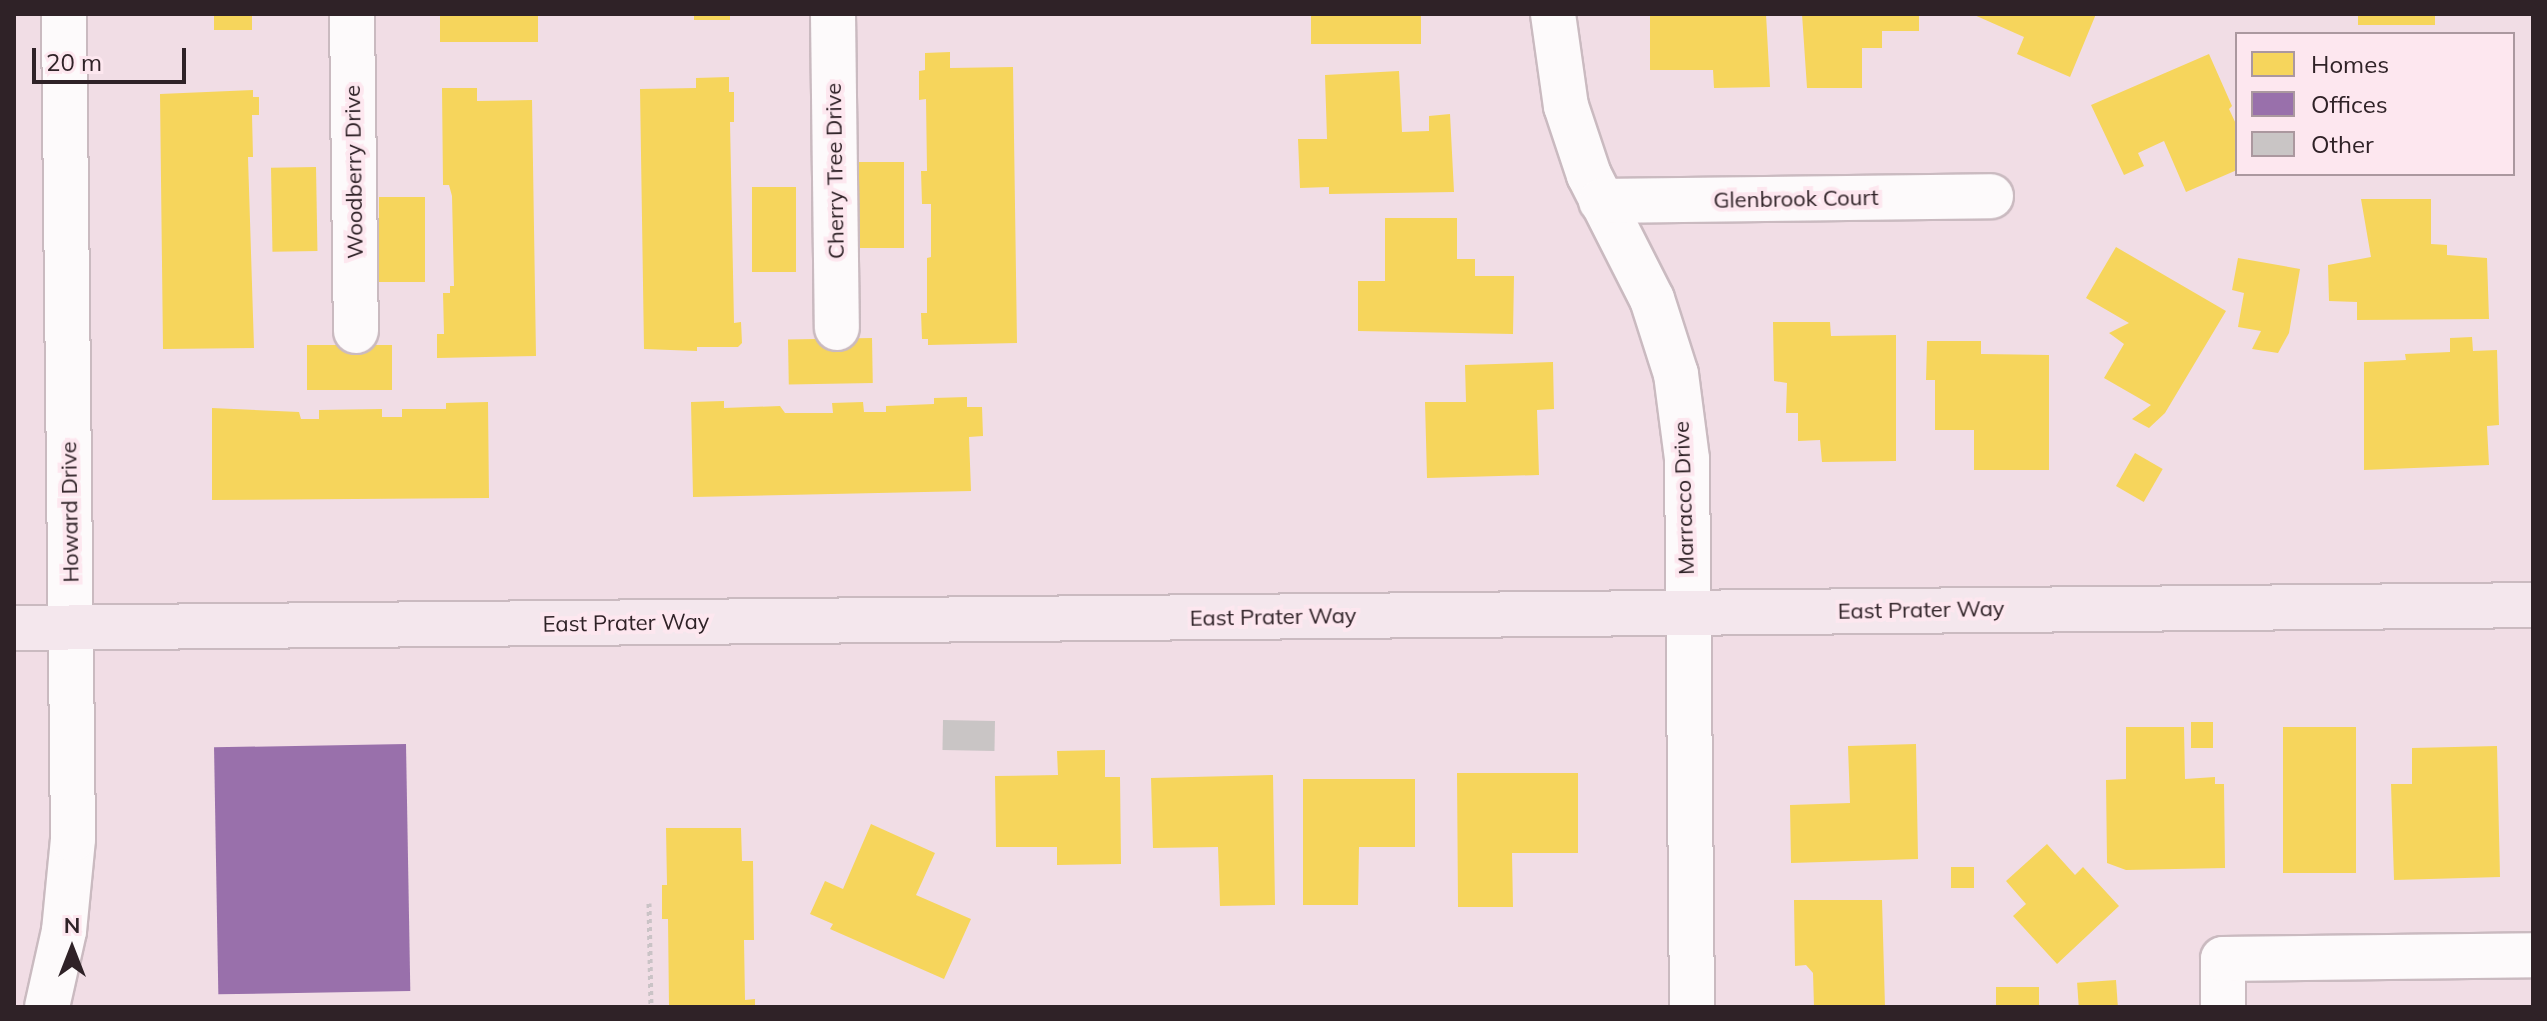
<!DOCTYPE html>
<style>
body{margin:0}
#map{position:relative;width:2547px;height:1021px;overflow:hidden;background:#f1dde5;font-family:Mulish,sans-serif}
div>[style]{position:absolute}
.homes>*{inset:0;background:#f6d55c;transform-origin:0 0}
.offices>*{inset:0;background:#9970ab;transform-origin:0 0}
.building>*{inset:0;background:#c9c5c5;transform-origin:0 0}
.path>*{height:5px;margin-top:-2.5px;transform-origin:0;background:repeating-linear-gradient(90deg,#cac3c6 0 4px,transparent 0 8px)}
.roads{filter:drop-shadow(2px 0 #cabac0) drop-shadow(-2px 0 #cabac0) drop-shadow(0 2px #cabac0) drop-shadow(0 -2px #cabac0)}
.minor>*{height:44px;margin:-22px;padding:0 22px;transform-origin:22px;border-radius:22px;background:#fdfafb}
.major>*{height:44px;margin:-22px;padding:0 22px;transform-origin:22px;border-radius:22px;background:#f4e7ed}
span{translate:-50% -50%;white-space:nowrap;text-align:center;line-height:1.15;-webkit-text-stroke:8px #fde7ef;paint-order:stroke}
.street-label{font-size:22px;color:#2f2227}
.frame{position:absolute;inset:0;border:16px solid #2f2227;pointer-events:none}
.legend{position:absolute;left:2235px;top:32px;width:280px;height:144px;box-sizing:border-box;background:#fde7ef;border:2px solid #ab989f;margin:0;padding:10px 14px;list-style:none;font-size:24px;color:#2f2227}
.legend li{display:flex;align-items:center;gap:16px;height:40px}
.legend b{width:40px;border:2px solid #ab989f}
.north{position:absolute;left:32px;top:909px;width:80px;height:80px;-webkit-text-stroke:6px #fde7ef;paint-order:stroke;rotate:0deg;font-size:22px;font-weight:700;line-height:32px;text-align:center;color:#2f2227}
.north::after{content:'';display:block;margin:auto;width:28px;height:36px;background:#2f2227;clip-path:polygon(50% 0,100% 100%,50% 72%,0 100%)}
.scale{position:absolute;left:32px;top:48px;width:154px;height:36px;box-sizing:border-box;border:4px solid #2f2227;border-top:0;padding-left:10px;font-size:24px;line-height:28px;white-space:nowrap;color:#2f2227;-webkit-text-stroke:6px #fde7ef;paint-order:stroke}
</style>
<div id="map">
<div class="homes">
<div style="left:214px;top:14px;width:38px;height:16px"></div>
<div style="left:440px;top:14px;width:98px;height:28px"></div>
<div style="left:694px;top:14px;width:36px;height:6px"></div>
<div style="left:1311px;top:14px;width:110px;height:30px"></div>
<div style="clip-path:polygon(1650px 14px,1766px 14px,1770px 87px,1714px 88px,1713px 70px,1650px 70px)"></div>
<div style="clip-path:polygon(1802px 14px,1919px 14px,1919px 31px,1882px 31px,1882px 48px,1862px 48px,1862px 88px,1807px 88px)"></div>
<div style="clip-path:polygon(1972px 14px,2096px 14px,2070px 77px,2017px 54px,2024px 37px)"></div>
<div style="left:2358px;top:14px;width:77px;height:11px"></div>
<div style="clip-path:polygon(950px 52px,950px 68px,1013px 67px,1017px 343px,928px 345px,928px 339px,922px 339px,921px 313px,927px 313px,927px 258px,931px 257px,931px 204px,922px 204px,921px 171px,927px 171px,926px 99px,919px 100px,919px 71px,925px 70px,925px 53px)"></div>
<div style="clip-path:polygon(2209px 54px,2232px 106px,2229px 109px,2237px 126px,2237px 170px,2186px 192px,2164px 141px,2138px 153px,2144px 166px,2124px 175px,2091px 105px)"></div>
<div style="clip-path:polygon(1399px 71px,1402px 132px,1429px 131px,1429px 116px,1450px 114px,1454px 192px,1329px 194px,1329px 187px,1300px 188px,1298px 139px,1327px 139px,1325px 75px)"></div>
<div style="clip-path:polygon(729px 77px,729px 92px,734px 92px,734px 122px,730px 122px,734px 323px,741px 322px,742px 343px,738px 347px,697px 347px,697px 351px,644px 349px,640px 89px,696px 88px,696px 78px)"></div>
<div style="clip-path:polygon(442px 88px,477px 88px,477px 101px,532px 100px,536px 356px,437px 358px,437px 334px,444px 334px,443px 293px,450px 293px,450px 286px,454px 286px,452px 196px,449px 185px,443px 185px)"></div>
<div style="clip-path:polygon(253px 90px,253px 97px,259px 97px,259px 115px,252px 115px,253px 157px,248px 157px,254px 348px,163px 349px,160px 94px)"></div>
<div style="left:859px;top:162px;width:45px;height:86px"></div>
<div style="left:316px;top:167px;width:84px;height:45px;rotate:89deg"></div>
<div style="left:752px;top:187px;width:44px;height:85px"></div>
<div style="left:425px;top:197px;width:85px;height:46px;rotate:90deg"></div>
<div style="clip-path:polygon(2361px 199px,2431px 199px,2431px 244px,2447px 245px,2447px 255px,2487px 258px,2489px 319px,2357px 320px,2357px 302px,2329px 301px,2328px 265px,2371px 257px)"></div>
<div style="clip-path:polygon(1385px 218px,1457px 218px,1457px 259px,1475px 259px,1475px 276px,1514px 276px,1513px 334px,1358px 331px,1358px 281px,1385px 281px)"></div>
<div style="clip-path:polygon(2116px 247px,2226px 311px,2165px 413px,2149px 428px,2132px 419px,2151px 405px,2104px 378px,2124px 344px,2109px 333px,2129px 323px,2086px 298px)"></div>
<div style="clip-path:polygon(2238px 258px,2300px 269px,2289px 333px,2278px 353px,2252px 349px,2261px 331px,2238px 327px,2244px 293px,2232px 290px)"></div>
<div style="clip-path:polygon(1773px 322px,1830px 322px,1831px 336px,1896px 335px,1896px 461px,1822px 462px,1820px 440px,1798px 441px,1798px 413px,1786px 413px,1787px 383px,1774px 381px)"></div>
<div style="clip-path:polygon(2472px 337px,2473px 351px,2497px 350px,2499px 425px,2487px 426px,2489px 465px,2364px 470px,2364px 362px,2406px 360px,2405px 354px,2450px 352px,2450px 338px)"></div>
<div style="left:872px;top:338px;width:45px;height:84px;rotate:89deg"></div>
<div style="clip-path:polygon(1927px 341px,1981px 341px,1981px 354px,2049px 355px,2049px 470px,1974px 470px,1974px 430px,1935px 430px,1935px 380px,1926px 380px)"></div>
<div style="left:392px;top:345px;width:45px;height:85px;rotate:90deg"></div>
<div style="clip-path:polygon(1553px 362px,1554px 409px,1537px 410px,1539px 475px,1427px 478px,1425px 402px,1466px 402px,1465px 365px)"></div>
<div style="clip-path:polygon(967px 397px,967px 407px,982px 407px,983px 436px,969px 437px,971px 491px,693px 497px,691px 402px,724px 401px,724px 408px,780px 406px,785px 413px,833px 413px,832px 403px,863px 402px,864px 412px,886px 412px,886px 406px,934px 404px,934px 398px)"></div>
<div style="clip-path:polygon(488px 402px,489px 498px,212px 500px,212px 408px,299px 412px,301px 419px,319px 419px,319px 410px,382px 409px,382px 417px,402px 417px,402px 409px,446px 409px,446px 403px)"></div>
<div style="left:2135px;top:453px;width:32px;height:38px;rotate:30deg"></div>
<div style="left:2191px;top:722px;width:22px;height:26px"></div>
<div style="clip-path:polygon(2126px 727px,2184px 727px,2185px 779px,2215px 777px,2215px 784px,2224px 784px,2225px 868px,2126px 870px,2107px 863px,2106px 780px,2126px 779px)"></div>
<div style="left:2283px;top:727px;width:73px;height:146px"></div>
<div style="clip-path:polygon(1916px 744px,1918px 859px,1791px 863px,1790px 805px,1850px 803px,1848px 746px)"></div>
<div style="clip-path:polygon(2497px 746px,2500px 877px,2394px 880px,2391px 784px,2412px 784px,2412px 748px)"></div>
<div style="clip-path:polygon(1105px 750px,1105px 777px,1120px 777px,1121px 864px,1057px 865px,1057px 847px,996px 847px,995px 776px,1058px 775px,1057px 751px)"></div>
<div style="clip-path:polygon(1457px 773px,1578px 773px,1578px 853px,1512px 853px,1513px 907px,1458px 907px)"></div>
<div style="clip-path:polygon(1273px 775px,1275px 905px,1220px 906px,1218px 847px,1153px 848px,1151px 778px)"></div>
<div style="clip-path:polygon(1303px 779px,1415px 779px,1415px 847px,1359px 847px,1358px 905px,1303px 905px)"></div>
<div style="clip-path:polygon(871px 824px,935px 853px,916px 895px,971px 919px,944px 979px,830px 929px,833px 924px,810px 914px,825px 881px,843px 889px)"></div>
<div style="clip-path:polygon(666px 828px,741px 828px,742px 861px,753px 861px,754px 940px,744px 940px,745px 1000px,755px 999px,755px 1007px,669px 1007px,668px 919px,662px 919px,662px 885px,667px 885px)"></div>
<div style="clip-path:polygon(2047px 844px,2075px 875px,2083px 867px,2119px 906px,2057px 964px,2013px 916px,2026px 904px,2006px 881px)"></div>
<div style="left:1951px;top:867px;width:23px;height:21px"></div>
<div style="clip-path:polygon(1794px 900px,1882px 900px,1885px 1007px,1814px 1007px,1813px 973px,1806px 965px,1795px 966px)"></div>
<div style="left:2116px;top:980px;width:27px;height:39px;rotate:86deg"></div>
<div style="left:1996px;top:987px;width:43px;height:20px"></div>
</div>
<div class="offices">
<div style="left:406px;top:744px;width:247px;height:192px;rotate:89deg"></div>
</div>
<div class="building">
<div style="left:943px;top:720px;width:52px;height:30px;rotate:1deg"></div>
</div>
<div class="path">
<div style="left:649px;top:903px;width:104px;rotate:88.9deg"></div>
</div>
<div class="roads">
<div class="minor">
<div style="left:352px;top:14px;width:317px;rotate:89.3deg"></div>
<div style="left:833px;top:14px;width:314px;rotate:89.3deg"></div>
<div style="left:1553px;top:14px;width:93px;rotate:82deg"></div>
<div style="left:1566px;top:106px;width:73px;rotate:71.6deg"></div>
<div style="left:1589px;top:175px;width:139px;rotate:63.1deg"></div>
<div style="left:1652px;top:299px;width:79px;rotate:72.3deg"></div>
<div style="left:1676px;top:374px;width:86px;rotate:82.6deg"></div>
<div style="left:1687px;top:459px;width:548px;rotate:89.48deg"></div>
<div style="left:1601px;top:201px;width:390px;rotate:-0.7deg"></div>
<div style="left:47px;top:1007px;width:78px;rotate:-77.4deg"></div>
<div style="left:64px;top:931px;width:92px;rotate:-84.4deg"></div>
<div style="left:73px;top:839px;width:825px;rotate:-90.63deg"></div>
<div style="left:2223px;top:1007px;width:48px;rotate:-90deg"></div>
<div style="left:2223px;top:959px;width:310px;rotate:-0.7deg"></div>
</div>
<div class="major">
<div style="left:14px;top:628px;width:2519px;rotate:-0.52deg"></div>
</div>
</div>
<div class="street-label">
<span style="left:835px;top:171px;rotate:-91deg">Cherry Tree Drive</span>
<span style="left:354px;top:172px;rotate:-91deg">Woodberry Drive</span>
<span style="left:1796px;top:199px;rotate:-1deg">Glenbrook Court</span>
<span style="left:1684px;top:498px;rotate:-92deg">Marracco Drive</span>
<span style="left:70px;top:512px;rotate:-91deg">Howard Drive</span>
<span style="left:1921px;top:610px;rotate:-1deg">East Prater Way</span>
<span style="left:1273px;top:617px;rotate:-1deg">East Prater Way</span>
<span style="left:626px;top:623px;rotate:-1deg">East Prater Way</span>
</div>
<div class="frame"></div>
<ul class="legend">
<li><b style="height:22px;background:#f6d55c"></b>Homes</li>
<li><b style="height:22px;background:#9970ab"></b>Offices</li>
<li><b style="height:22px;background:#c9c5c5"></b>Other</li>
</ul>
<div class="north">N</div>
<div class="scale">20 m</div>
</div>
